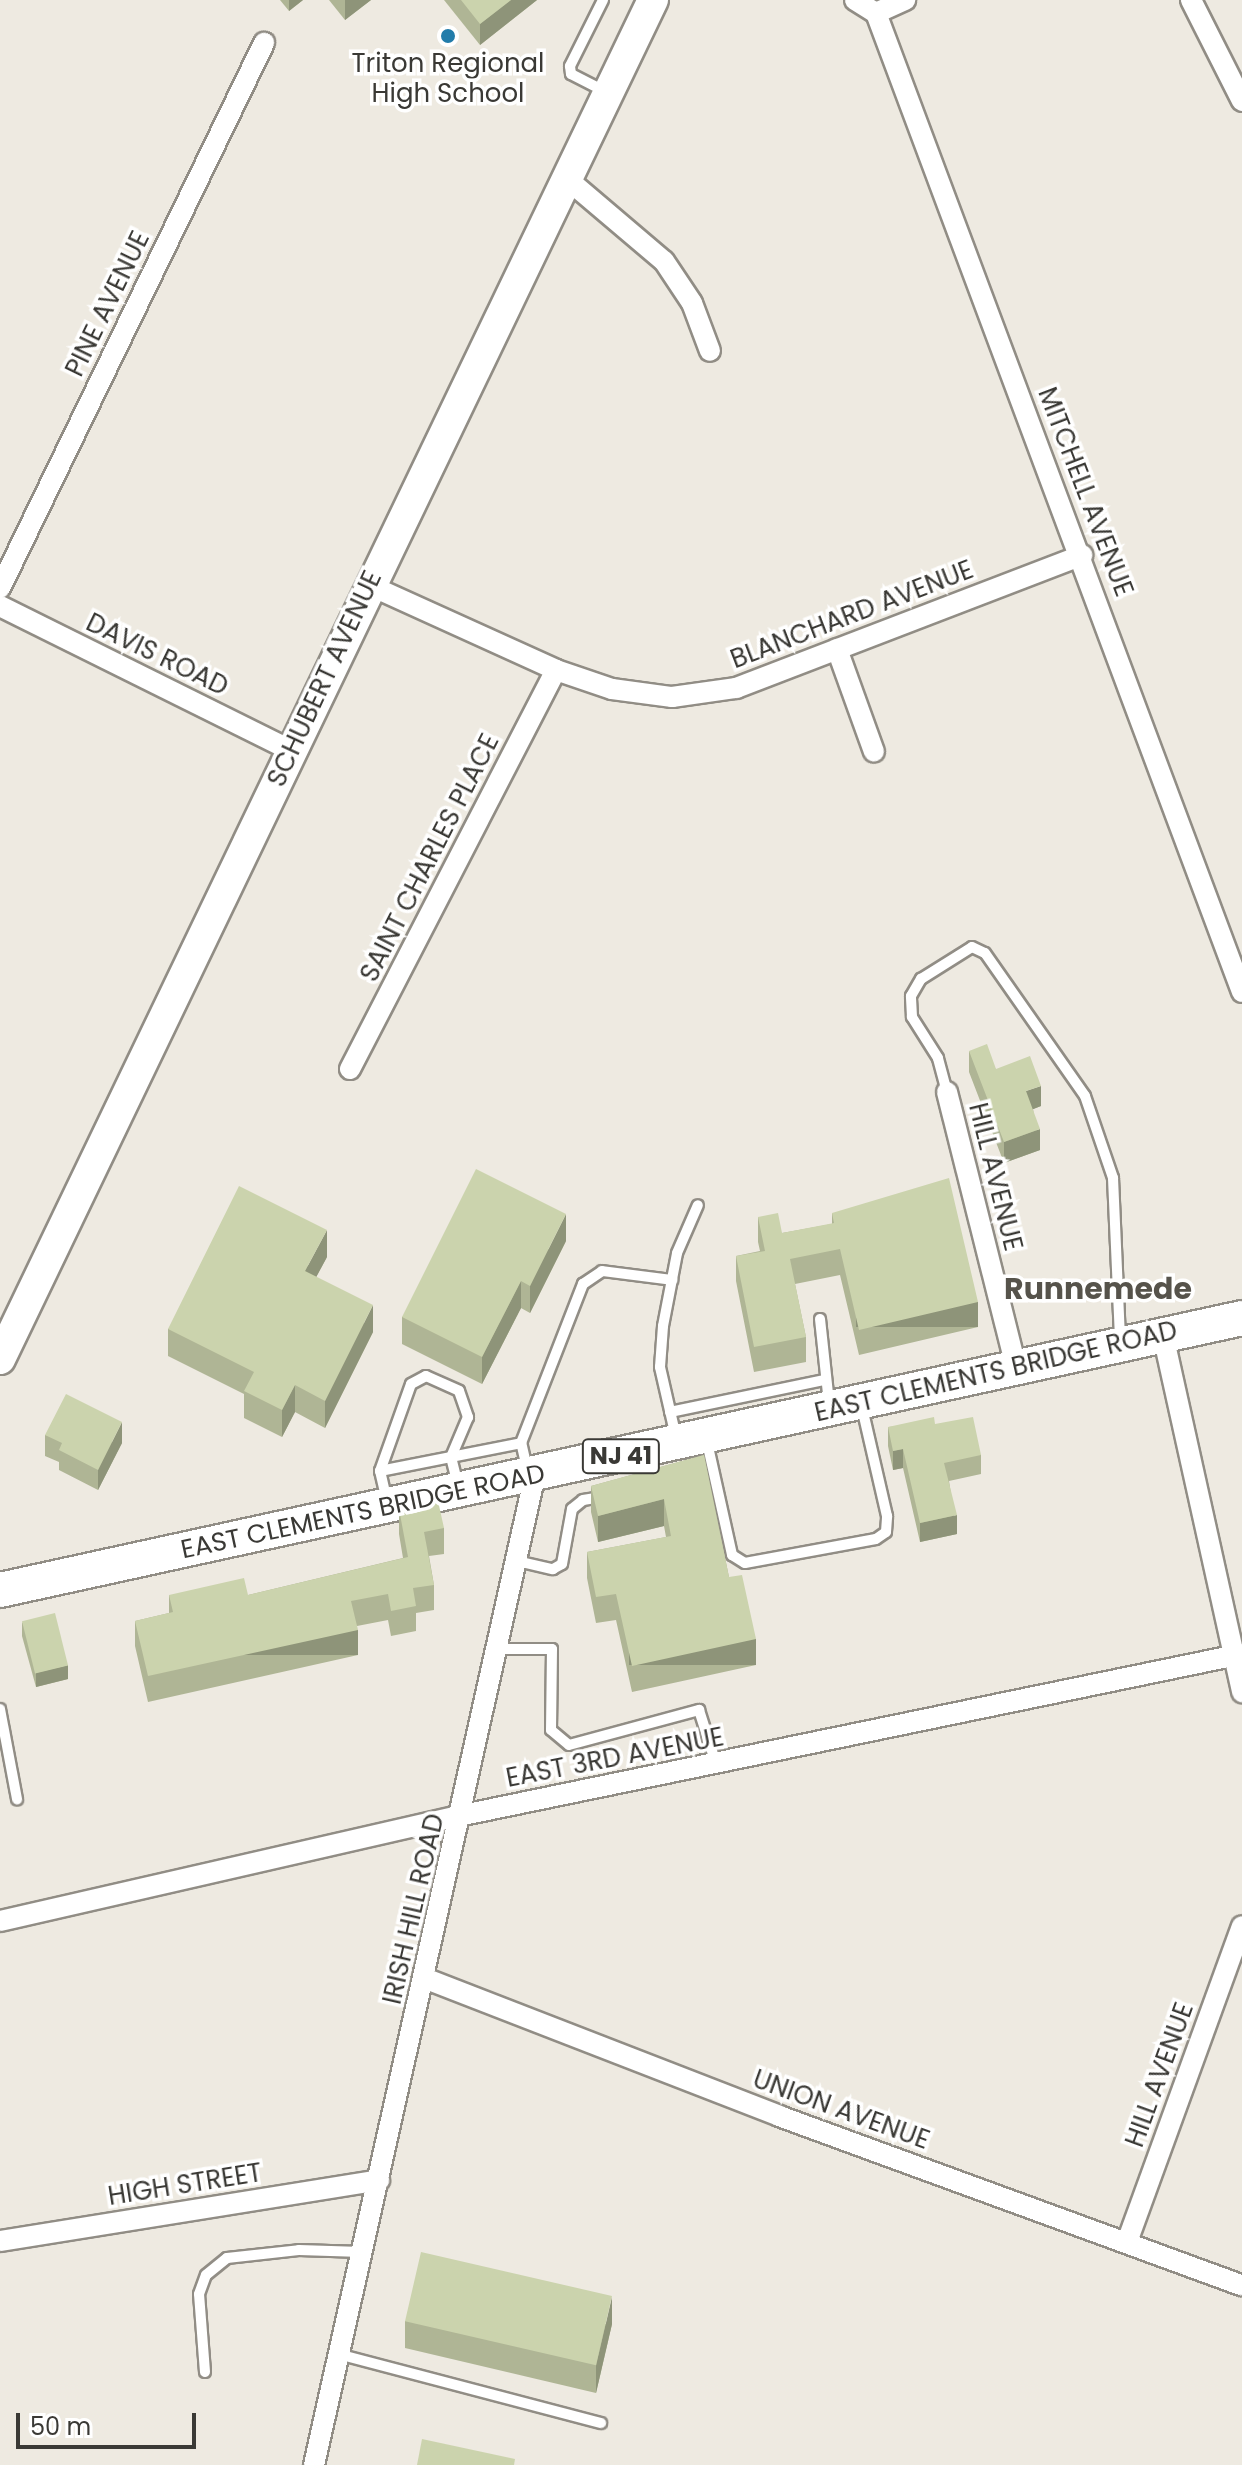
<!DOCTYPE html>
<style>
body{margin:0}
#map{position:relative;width:1242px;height:2465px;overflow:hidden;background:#eeeae1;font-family:Poppins,sans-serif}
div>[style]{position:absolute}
.roads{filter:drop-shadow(2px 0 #918d85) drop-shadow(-2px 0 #918d85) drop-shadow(0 2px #918d85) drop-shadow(0 -2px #918d85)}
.lane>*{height:10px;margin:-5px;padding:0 5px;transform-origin:5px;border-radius:5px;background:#fff}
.street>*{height:20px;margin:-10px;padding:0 10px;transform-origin:10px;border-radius:10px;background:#fff}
.secondary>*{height:30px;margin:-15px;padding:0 15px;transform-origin:15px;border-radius:15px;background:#fff}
.primary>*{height:34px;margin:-17px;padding:0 17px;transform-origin:17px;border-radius:17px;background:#fff}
.wall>*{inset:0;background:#afb595}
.shaded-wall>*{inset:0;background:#8e9479;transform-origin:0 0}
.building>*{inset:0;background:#cbd3ad;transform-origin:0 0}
.dots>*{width:22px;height:22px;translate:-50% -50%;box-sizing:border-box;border:4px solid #fff;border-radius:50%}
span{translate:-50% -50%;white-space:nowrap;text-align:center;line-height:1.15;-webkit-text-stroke:7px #fff;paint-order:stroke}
.shield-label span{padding:2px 6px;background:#fff;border:2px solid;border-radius:6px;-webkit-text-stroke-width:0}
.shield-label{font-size:24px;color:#3a3935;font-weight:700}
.poi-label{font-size:26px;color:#3a3935}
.street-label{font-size:26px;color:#3a3935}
.quarter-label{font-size:30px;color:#56534b;font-weight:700}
.scale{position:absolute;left:16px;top:2413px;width:180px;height:36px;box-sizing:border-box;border:4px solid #3a3935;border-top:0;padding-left:10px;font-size:24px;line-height:28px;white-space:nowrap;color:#3a3935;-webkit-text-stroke:6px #fff;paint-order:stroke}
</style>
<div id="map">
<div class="roads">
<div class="lane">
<div style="left:603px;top:0;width:74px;rotate:116.6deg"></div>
<div style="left:570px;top:66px;width:8px;rotate:83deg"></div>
<div style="left:571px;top:74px;width:39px;rotate:27deg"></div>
<div style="left:947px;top:1092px;width:35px;rotate:-105deg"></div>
<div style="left:938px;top:1058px;width:49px;rotate:-122.4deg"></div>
<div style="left:912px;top:1017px;width:21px;rotate:-93deg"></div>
<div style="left:911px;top:996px;width:20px;rotate:-60deg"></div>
<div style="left:921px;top:979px;width:60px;rotate:-32.1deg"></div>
<div style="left:972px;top:947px;width:14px;rotate:25deg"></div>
<div style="left:985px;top:953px;width:174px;rotate:55deg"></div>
<div style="left:1085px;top:1096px;width:87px;rotate:71.1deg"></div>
<div style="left:1113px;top:1178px;width:160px;rotate:87.5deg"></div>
<div style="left:820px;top:1319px;width:84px;rotate:83.9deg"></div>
<div style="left:670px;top:1412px;width:158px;rotate:-11.7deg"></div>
<div style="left:676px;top:1437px;width:72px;rotate:-102.9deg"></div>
<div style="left:660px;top:1367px;width:41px;rotate:-85.8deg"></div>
<div style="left:663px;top:1326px;width:74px;rotate:-79.1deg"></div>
<div style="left:677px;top:1253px;width:52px;rotate:-66.4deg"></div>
<div style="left:707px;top:1442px;width:116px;rotate:77.5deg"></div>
<div style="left:732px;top:1555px;width:15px;rotate:32deg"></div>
<div style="left:745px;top:1563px;width:133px;rotate:-10.4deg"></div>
<div style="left:876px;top:1539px;width:12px;rotate:-35deg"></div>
<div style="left:886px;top:1532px;width:16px;rotate:-86deg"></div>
<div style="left:887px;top:1516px;width:111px;rotate:-103deg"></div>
<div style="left:527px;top:1468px;width:26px;rotate:-103deg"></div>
<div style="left:521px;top:1443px;width:171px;rotate:-68.7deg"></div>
<div style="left:583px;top:1284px;width:23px;rotate:-34deg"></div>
<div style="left:602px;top:1271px;width:71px;rotate:7.3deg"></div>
<div style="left:380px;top:1471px;width:144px;rotate:-11.2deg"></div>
<div style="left:387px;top:1501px;width:31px;rotate:-103deg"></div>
<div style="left:380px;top:1471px;width:92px;rotate:-70.4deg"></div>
<div style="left:411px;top:1384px;width:17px;rotate:-28deg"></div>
<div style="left:426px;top:1376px;width:36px;rotate:24deg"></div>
<div style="left:459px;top:1391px;width:28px;rotate:71deg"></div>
<div style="left:468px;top:1417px;width:43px;rotate:113deg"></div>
<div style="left:451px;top:1457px;width:30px;rotate:76deg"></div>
<div style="left:517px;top:1561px;width:37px;rotate:13deg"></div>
<div style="left:553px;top:1569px;width:10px;rotate:-29deg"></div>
<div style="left:562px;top:1564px;width:56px;rotate:-79.7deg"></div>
<div style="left:572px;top:1509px;width:14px;rotate:-39deg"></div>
<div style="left:583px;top:1500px;width:19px;rotate:-9deg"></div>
<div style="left:498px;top:1649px;width:54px"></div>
<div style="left:552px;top:1649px;width:81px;rotate:90.7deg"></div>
<div style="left:551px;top:1730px;width:23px;rotate:40deg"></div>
<div style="left:569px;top:1745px;width:135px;rotate:-15.1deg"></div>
<div style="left:699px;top:1710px;width:57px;rotate:72.5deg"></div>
<div style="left:0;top:1709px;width:92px;rotate:79.3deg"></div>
<div style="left:338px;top:2354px;width:272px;rotate:14.7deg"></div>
<div style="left:205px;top:2372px;width:78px;rotate:-94.4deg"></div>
<div style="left:199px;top:2294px;width:20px;rotate:-70deg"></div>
<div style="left:206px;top:2275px;width:27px;rotate:-39deg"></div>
<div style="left:227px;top:2258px;width:72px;rotate:-6.3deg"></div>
<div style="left:299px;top:2250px;width:63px;rotate:1.8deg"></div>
</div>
<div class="street">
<div style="left:855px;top:0;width:25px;rotate:32deg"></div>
<div style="left:876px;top:13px;width:32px;rotate:-24deg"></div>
<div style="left:1191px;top:0;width:113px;rotate:63.2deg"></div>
<div style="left:876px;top:13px;width:1045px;rotate:69.5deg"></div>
<div style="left:566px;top:178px;width:128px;rotate:40.3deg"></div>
<div style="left:664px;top:261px;width:50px;rotate:56.3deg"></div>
<div style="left:692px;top:303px;width:51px;rotate:69.4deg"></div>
<div style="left:369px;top:585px;width:205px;rotate:24.4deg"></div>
<div style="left:556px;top:670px;width:59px;rotate:18.7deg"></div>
<div style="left:612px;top:689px;width:61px;rotate:7.6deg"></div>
<div style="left:672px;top:697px;width:65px;rotate:-8deg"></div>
<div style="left:736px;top:688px;width:371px;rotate:-21deg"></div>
<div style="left:0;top:588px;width:606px;rotate:-64.15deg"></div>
<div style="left:0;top:606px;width:324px;rotate:26.4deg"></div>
<div style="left:837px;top:649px;width:109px;rotate:70.2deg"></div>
<div style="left:350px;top:1069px;width:449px;rotate:-62.7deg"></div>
<div style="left:947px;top:1092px;width:284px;rotate:75.9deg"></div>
<div style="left:1163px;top:1335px;width:366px;rotate:77.5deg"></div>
<div style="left:0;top:1921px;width:475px;rotate:-12.9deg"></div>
<div style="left:463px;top:1815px;width:795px;rotate:-11.68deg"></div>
<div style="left:424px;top:1978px;width:381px;rotate:21.2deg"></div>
<div style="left:779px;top:2116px;width:493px;rotate:20.1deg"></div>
<div style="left:0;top:2241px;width:384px;rotate:-9.1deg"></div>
<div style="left:1127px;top:2242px;width:336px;rotate:-70deg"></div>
<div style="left:314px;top:2465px;width:1014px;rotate:-77.42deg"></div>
</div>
<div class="secondary">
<div style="left:0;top:1359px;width:1508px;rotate:-64.34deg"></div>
</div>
<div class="primary">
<div style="left:0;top:1590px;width:1271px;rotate:-12.35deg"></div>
</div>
</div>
<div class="wall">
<div style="clip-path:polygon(280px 0,303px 0,289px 11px)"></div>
<div style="clip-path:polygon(329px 0,371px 0,345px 20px)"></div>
<div style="clip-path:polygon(444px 0,537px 0,480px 45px)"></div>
<div style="clip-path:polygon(969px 1051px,996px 1069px,1041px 1106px,1033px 1109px,1040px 1150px,1004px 1163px,969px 1072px)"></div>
<div style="clip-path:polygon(832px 1213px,978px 1327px,859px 1355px,840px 1275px,795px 1284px,806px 1337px,806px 1362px,754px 1372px,736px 1281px,736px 1256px,760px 1251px,758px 1242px,758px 1217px,782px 1233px,832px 1224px)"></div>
<div style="clip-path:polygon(566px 1241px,530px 1313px,521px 1308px,482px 1384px,402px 1344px,402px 1317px)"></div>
<div style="clip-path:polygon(327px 1257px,316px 1277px,373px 1332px,325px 1428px,295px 1412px,282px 1437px,244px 1418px,244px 1394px,168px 1356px,168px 1329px)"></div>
<div style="clip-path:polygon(935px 1424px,981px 1455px,981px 1474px,949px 1481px,957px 1534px,920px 1542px,903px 1468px,893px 1470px,888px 1446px,888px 1427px)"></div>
<div style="clip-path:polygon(45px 1435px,122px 1443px,98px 1490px,59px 1470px,59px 1462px,45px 1456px)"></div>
<div style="clip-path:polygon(704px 1455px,729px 1577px,756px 1665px,632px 1692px,616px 1620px,596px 1623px,587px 1578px,587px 1552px,666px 1537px,664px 1526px,598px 1542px,591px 1512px,591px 1486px)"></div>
<div style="clip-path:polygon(399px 1509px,444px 1528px,444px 1554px,429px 1556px,434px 1585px,434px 1610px,416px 1613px,416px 1631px,391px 1636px,388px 1620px,357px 1626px,358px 1655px,148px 1702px,135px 1646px,135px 1621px,169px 1613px,169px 1595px,248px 1595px,403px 1558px,399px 1534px)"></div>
<div style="clip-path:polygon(22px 1622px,68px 1679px,36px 1687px,22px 1636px)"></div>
<div style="clip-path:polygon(405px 2321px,612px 2324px,596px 2393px,405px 2348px)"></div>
</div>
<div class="shaded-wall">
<div style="clip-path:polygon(289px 0,303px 0,289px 11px)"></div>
<div style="clip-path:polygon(345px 0,371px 0,345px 20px)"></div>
<div style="clip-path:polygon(511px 0,537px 0,480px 45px,480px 24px)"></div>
<div style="clip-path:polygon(1041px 1086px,1041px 1106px,1026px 1112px,1026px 1091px)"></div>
<div style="clip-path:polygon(1040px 1129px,1040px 1150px,1004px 1163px,1004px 1142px)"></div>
<div style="clip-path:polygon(566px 1214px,566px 1241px,530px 1313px,530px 1286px)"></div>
<div style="clip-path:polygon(327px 1230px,327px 1257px,305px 1298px,305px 1271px)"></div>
<div style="clip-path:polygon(521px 1281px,521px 1308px,482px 1384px,482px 1357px)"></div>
<div style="left:978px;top:1302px;width:25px;height:122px;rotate:90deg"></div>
<div style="clip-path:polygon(373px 1305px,373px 1332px,325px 1428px,325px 1401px)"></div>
<div style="clip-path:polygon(295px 1385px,295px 1412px,282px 1437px,282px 1410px)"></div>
<div style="clip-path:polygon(122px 1422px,122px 1443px,98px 1490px,98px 1470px)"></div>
<div style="clip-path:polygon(903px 1449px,903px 1468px,893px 1470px,893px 1451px)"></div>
<div style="clip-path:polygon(664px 1499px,664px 1526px,598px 1542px,598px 1516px)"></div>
<div style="clip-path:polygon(957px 1515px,957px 1534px,920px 1542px,920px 1523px)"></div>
<div style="left:358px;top:1630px;width:25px;height:215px;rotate:90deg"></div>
<div style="left:756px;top:1639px;width:26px;height:127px;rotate:90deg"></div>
<div style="clip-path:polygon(68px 1665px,68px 1679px,36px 1687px,36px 1673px)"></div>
<div style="clip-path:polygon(612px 2297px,612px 2324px,596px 2393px,596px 2366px)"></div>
</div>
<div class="building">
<div style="clip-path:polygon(461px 0,511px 0,480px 24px)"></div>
<div style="clip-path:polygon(987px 1044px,996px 1069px,1030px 1056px,1041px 1086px,1026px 1091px,1040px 1129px,1004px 1142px,969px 1051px)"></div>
<div style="clip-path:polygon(476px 1169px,566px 1214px,530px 1286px,521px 1281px,482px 1357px,402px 1317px)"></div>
<div style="clip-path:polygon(949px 1178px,978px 1302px,859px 1330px,840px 1249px,790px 1259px,806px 1337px,754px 1347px,736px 1256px,765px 1251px,758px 1217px,778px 1213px,782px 1233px,834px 1223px,832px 1213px)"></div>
<div style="clip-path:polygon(239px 1186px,327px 1230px,305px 1271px,373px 1305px,325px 1401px,295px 1385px,282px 1410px,244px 1391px,254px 1372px,168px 1329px)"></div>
<div style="clip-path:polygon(66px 1394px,122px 1422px,98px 1470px,59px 1450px,62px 1443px,45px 1435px)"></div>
<div style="clip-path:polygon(934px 1417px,935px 1424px,973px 1417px,981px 1455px,944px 1463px,957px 1515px,920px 1523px,903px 1449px,893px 1451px,888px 1427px)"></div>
<div style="clip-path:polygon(704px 1455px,729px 1577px,742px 1575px,756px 1639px,632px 1666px,616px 1594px,596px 1597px,587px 1552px,671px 1536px,664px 1499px,598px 1516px,591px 1486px)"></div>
<div style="clip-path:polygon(438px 1501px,444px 1528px,424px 1532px,434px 1585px,413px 1588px,416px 1606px,391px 1611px,388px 1594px,351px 1601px,358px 1630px,148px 1676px,135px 1621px,173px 1612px,169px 1595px,244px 1578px,248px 1595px,408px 1557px,399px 1509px)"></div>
<div style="left:55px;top:1613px;width:54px;height:34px;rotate:76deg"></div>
<div style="left:421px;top:2252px;width:196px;height:71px;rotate:13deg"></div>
<div style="clip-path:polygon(422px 2439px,515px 2459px,514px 2465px,417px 2465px)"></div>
</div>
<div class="dots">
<div style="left:448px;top:36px;background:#227caa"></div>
</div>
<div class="shield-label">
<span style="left:621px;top:1456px">NJ 41</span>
</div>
<div class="poi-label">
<span style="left:448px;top:79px">Triton Regional<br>High School</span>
</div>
<div class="street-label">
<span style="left:108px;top:304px;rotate:-64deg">PINE AVENUE</span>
<span style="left:1085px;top:492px;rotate:69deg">MITCHELL AVENUE</span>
<span style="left:852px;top:615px;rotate:-21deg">BLANCHARD AVENUE</span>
<span style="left:157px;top:655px;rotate:26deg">DAVIS ROAD</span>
<span style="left:325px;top:679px;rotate:-65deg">SCHUBERT AVENUE</span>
<span style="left:430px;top:858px;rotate:-63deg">SAINT CHARLES PLACE</span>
<span style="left:995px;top:1177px;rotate:76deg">HILL AVENUE</span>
<span style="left:996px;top:1372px;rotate:-13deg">EAST CLEMENTS BRIDGE ROAD</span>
<span style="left:363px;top:1512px;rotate:-12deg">EAST CLEMENTS BRIDGE ROAD</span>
<span style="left:615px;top:1758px;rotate:-11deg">EAST 3RD AVENUE</span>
<span style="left:414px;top:1909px;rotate:-77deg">IRISH HILL ROAD</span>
<span style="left:1160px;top:2075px;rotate:-70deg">HILL AVENUE</span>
<span style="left:841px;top:2110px;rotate:20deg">UNION AVENUE</span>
<span style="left:185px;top:2185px;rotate:-9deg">HIGH STREET</span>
</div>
<div class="quarter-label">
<span style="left:1098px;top:1289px">Runnemede</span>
</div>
<div class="scale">50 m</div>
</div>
